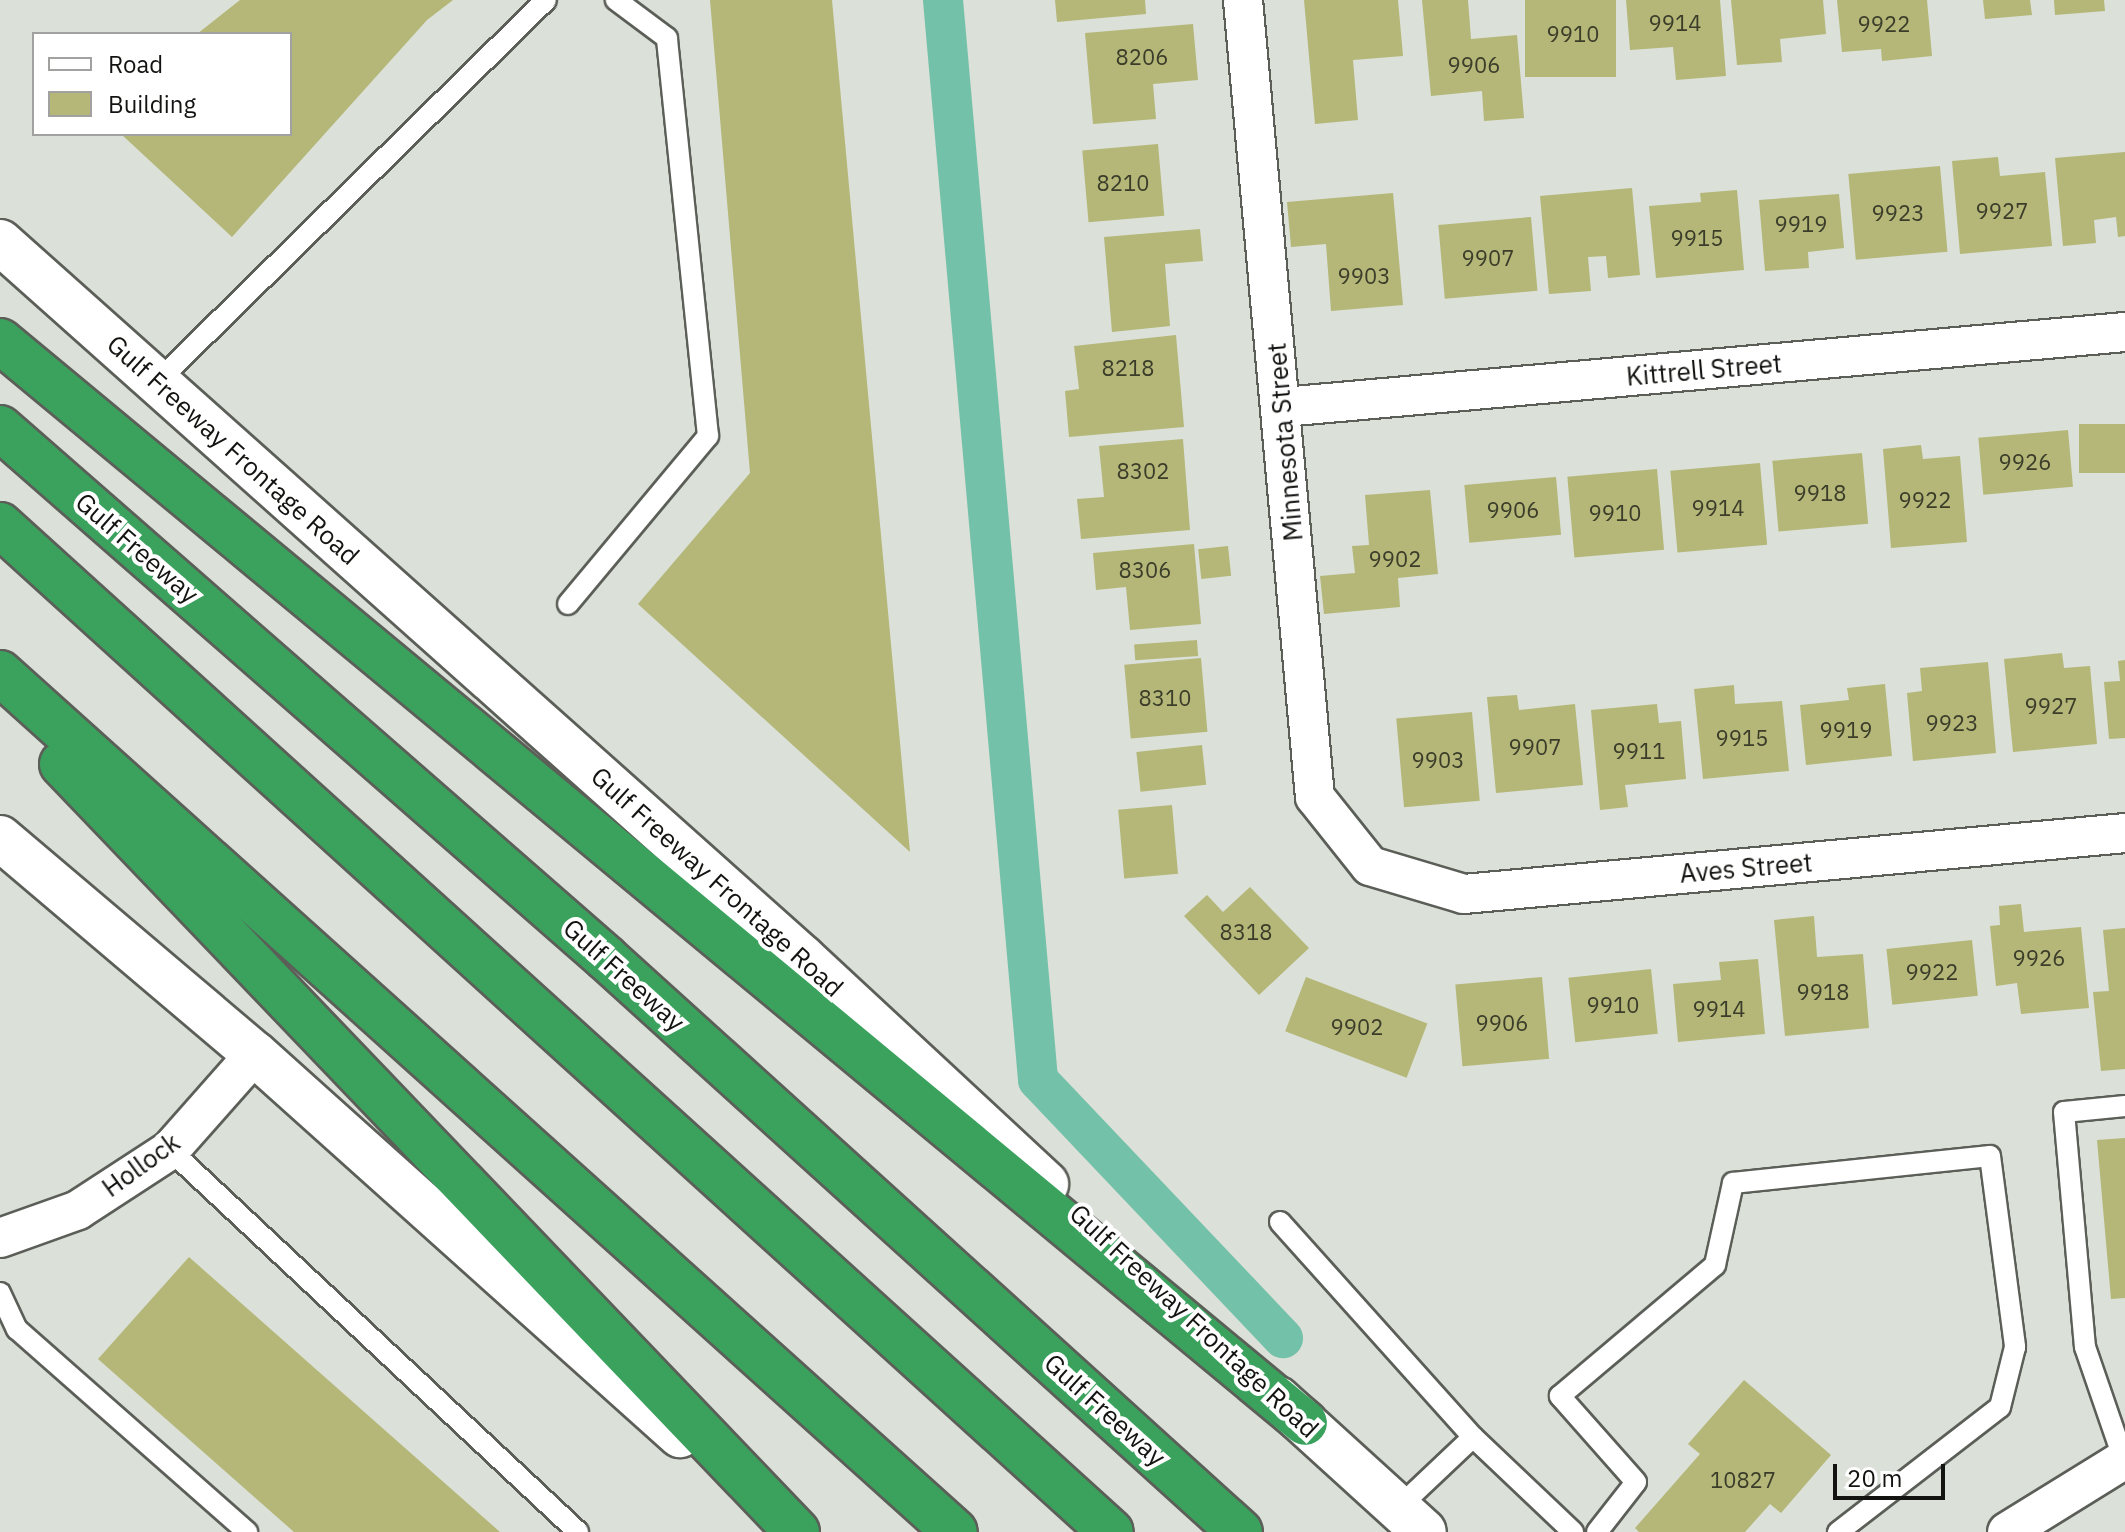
<!DOCTYPE html>
<style>
body{margin:0}
#map{position:relative;width:2125px;height:1532px;overflow:hidden;background:#dbe0d8;font-family:"IBM Plex Sans",sans-serif}
div>[style]{position:absolute}
.canal>*{height:40px;margin:-20px;padding:0 20px;transform-origin:20px;border-radius:20px;background:#74c1a9}
.building>*{inset:0;background:#b4b777;transform-origin:0 0}
.roads{filter:drop-shadow(2px 0 #5b5f58) drop-shadow(-2px 0 #5b5f58) drop-shadow(0 2px #5b5f58) drop-shadow(0 -2px #5b5f58)}
.lane>*{height:20px;margin:-10px;padding:0 10px;transform-origin:10px;border-radius:10px;background:#fff}
.street>*{height:38px;margin:-19px;padding:0 19px;transform-origin:19px;border-radius:19px;background:#fff}
.secondary>*{height:44px;margin:-22px;padding:0 22px;transform-origin:22px;border-radius:22px;background:#fff}
.highway>*{height:44px;margin:-22px;padding:0 22px;transform-origin:22px;border-radius:22px;background:#3ba25e}
span{translate:-50% -50%;white-space:nowrap;text-align:center;line-height:1.15;-webkit-text-stroke:8px #fff;paint-order:stroke}
.number-label{font-size:22px;color:#3b3d2a}
.number-label span{-webkit-text-stroke-width:0}
.street-label{font-size:26px;color:#131411}
.legend{position:absolute;left:32px;top:32px;width:260px;height:104px;box-sizing:border-box;background:#fff;border:2px solid #a1a1a0;margin:0;padding:10px 14px;list-style:none;font-size:24px;color:#131411}
.legend li{display:flex;align-items:center;gap:16px;height:40px}
.legend b{width:40px;border:2px solid #a1a1a0}
.scale{position:absolute;left:1833px;top:1464px;width:112px;height:36px;box-sizing:border-box;border:4px solid #131411;border-top:0;padding-left:10px;font-size:24px;line-height:28px;white-space:nowrap;color:#131411;-webkit-text-stroke:6px #fff;paint-order:stroke}
</style>
<div id="map">
<div class="canal">
<div style="left:943px;top:0;width:1084px;rotate:84.97deg"></div>
<div style="left:1038px;top:1080px;width:356px;rotate:46.5deg"></div>
</div>
<div class="building">
<div style="clip-path:polygon(240px 0,453px 0,427px 20px,232px 237px,121px 134px,290px 134px,290px 34px,197px 34px)"></div>
<div style="clip-path:polygon(710px 0,832px 0,910px 852px,638px 604px,750px 473px)"></div>
<div style="clip-path:polygon(1055px 0,1145px 0,1146px 14px,1057px 22px)"></div>
<div style="clip-path:polygon(1304px 0,1398px 0,1403px 56px,1353px 60px,1358px 120px,1315px 124px)"></div>
<div style="clip-path:polygon(1422px 0,1468px 0,1471px 39px,1517px 35px,1524px 118px,1484px 121px,1482px 91px,1431px 96px)"></div>
<div style="left:1525px;top:0;width:91px;height:77px"></div>
<div style="clip-path:polygon(1626px 0,1720px 0,1726px 76px,1676px 80px,1673px 47px,1630px 50px)"></div>
<div style="clip-path:polygon(1731px 0,1823px 0,1826px 34px,1780px 39px,1782px 62px,1737px 65px)"></div>
<div style="clip-path:polygon(1837px 0,1927px 0,1932px 56px,1882px 61px,1881px 49px,1842px 52px)"></div>
<div style="clip-path:polygon(1983px 0,2030px 0,2032px 15px,1985px 19px)"></div>
<div style="clip-path:polygon(2054px 0,2104px 0,2105px 11px,2055px 15px)"></div>
<div style="clip-path:polygon(1193px 24px,1198px 80px,1153px 84px,1156px 119px,1093px 124px,1085px 33px)"></div>
<div style="left:1158px;top:144px;width:72px;height:76px;rotate:85deg"></div>
<div style="clip-path:polygon(2125px 152px,2125px 236px,2118px 237px,2116px 217px,2094px 220px,2096px 243px,2063px 246px,2055px 158px)"></div>
<div style="clip-path:polygon(1998px 157px,2000px 176px,2045px 172px,2052px 246px,1960px 254px,1952px 161px)"></div>
<div style="left:1940px;top:166px;width:86px;height:92px;rotate:85deg"></div>
<div style="clip-path:polygon(1632px 188px,1640px 275px,1608px 278px,1606px 256px,1588px 257px,1591px 291px,1549px 294px,1540px 196px)"></div>
<div style="clip-path:polygon(1737px 190px,1744px 270px,1656px 278px,1649px 206px,1701px 202px,1700px 193px)"></div>
<div style="clip-path:polygon(1393px 193px,1403px 305px,1331px 311px,1326px 244px,1291px 247px,1287px 202px)"></div>
<div style="clip-path:polygon(1839px 194px,1844px 248px,1808px 252px,1809px 268px,1765px 271px,1759px 200px)"></div>
<div style="left:1531px;top:217px;width:74px;height:93px;rotate:85deg"></div>
<div style="clip-path:polygon(1200px 229px,1203px 261px,1165px 264px,1170px 326px,1112px 332px,1104px 237px)"></div>
<div style="clip-path:polygon(1176px 335px,1184px 427px,1069px 437px,1065px 391px,1079px 389px,1074px 346px)"></div>
<div style="left:2125px;top:424px;width:49px;height:46px;rotate:90deg"></div>
<div style="left:2068px;top:430px;width:57px;height:90px;rotate:85deg"></div>
<div style="clip-path:polygon(1183px 439px,1190px 530px,1081px 539px,1077px 499px,1104px 497px,1099px 446px)"></div>
<div style="clip-path:polygon(1921px 445px,1923px 459px,1960px 456px,1967px 542px,1891px 548px,1883px 449px)"></div>
<div style="left:1862px;top:453px;width:71px;height:90px;rotate:85deg"></div>
<div style="left:1760px;top:463px;width:82px;height:90px;rotate:85deg"></div>
<div style="left:1657px;top:469px;width:81px;height:90px;rotate:85deg"></div>
<div style="left:1556px;top:477px;width:58px;height:92px;rotate:85deg"></div>
<div style="clip-path:polygon(1430px 490px,1438px 574px,1398px 578px,1400px 607px,1324px 614px,1320px 576px,1355px 573px,1352px 546px,1369px 545px,1365px 495px)"></div>
<div style="clip-path:polygon(1194px 544px,1201px 624px,1130px 630px,1126px 587px,1096px 590px,1093px 553px)"></div>
<div style="left:1228px;top:546px;width:30px;height:30px;rotate:84deg"></div>
<div style="left:1197px;top:640px;width:16px;height:63px;rotate:86deg"></div>
<div style="clip-path:polygon(2062px 653px,2064px 668px,2090px 666px,2097px 744px,2013px 752px,2004px 659px)"></div>
<div style="left:1201px;top:658px;width:74px;height:77px;rotate:85deg"></div>
<div style="clip-path:polygon(2125px 660px,2125px 738px,2109px 739px,2104px 682px,2120px 681px,2118px 661px)"></div>
<div style="clip-path:polygon(1988px 662px,1996px 753px,1913px 761px,1907px 693px,1922px 691px,1920px 668px)"></div>
<div style="clip-path:polygon(1885px 684px,1892px 756px,1806px 765px,1800px 705px,1849px 700px,1847px 688px)"></div>
<div style="clip-path:polygon(1734px 685px,1735px 704px,1782px 701px,1789px 771px,1703px 779px,1694px 689px)"></div>
<div style="clip-path:polygon(1517px 695px,1519px 710px,1575px 704px,1583px 785px,1496px 793px,1487px 697px)"></div>
<div style="clip-path:polygon(1657px 704px,1659px 723px,1681px 721px,1686px 779px,1625px 785px,1628px 807px,1600px 810px,1591px 710px)"></div>
<div style="left:1472px;top:712px;width:89px;height:76px;rotate:85deg"></div>
<div style="left:1202px;top:745px;width:40px;height:66px;rotate:84deg"></div>
<div style="left:1172px;top:805px;width:69px;height:54px;rotate:85deg"></div>
<div style="clip-path:polygon(1250px 887px,1309px 948px,1259px 995px,1184px 916px,1207px 895px,1223px 912px)"></div>
<div style="clip-path:polygon(2021px 904px,2024px 932px,2081px 927px,2089px 1008px,2021px 1014px,2017px 983px,1996px 986px,1990px 926px,2000px 925px,1999px 906px)"></div>
<div style="clip-path:polygon(1814px 916px,1817px 957px,1863px 954px,1869px 1028px,1785px 1036px,1774px 920px)"></div>
<div style="clip-path:polygon(2125px 928px,2125px 1069px,2101px 1071px,2093px 992px,2109px 991px,2103px 930px)"></div>
<div style="left:1972px;top:940px;width:56px;height:86px;rotate:84deg"></div>
<div style="clip-path:polygon(1758px 959px,1765px 1034px,1678px 1042px,1673px 984px,1721px 980px,1719px 962px)"></div>
<div style="left:1651px;top:969px;width:65px;height:83px;rotate:84deg"></div>
<div style="left:1306px;top:977px;width:130px;height:58px;rotate:21deg"></div>
<div style="left:1542px;top:977px;width:82px;height:87px;rotate:85deg"></div>
<div style="clip-path:polygon(2125px 1138px,2125px 1298px,2111px 1299px,2097px 1140px)"></div>
<div style="clip-path:polygon(189px 1257px,500px 1532px,294px 1532px,98px 1359px)"></div>
<div style="clip-path:polygon(1744px 1380px,1831px 1455px,1781px 1513px,1770px 1504px,1745px 1532px,1639px 1532px,1635px 1528px,1700px 1454px,1688px 1444px)"></div>
</div>
<div class="roads">
<div class="lane">
<div style="left:157px;top:382px;width:545px;rotate:-44.48deg"></div>
<div style="left:568px;top:604px;width:219px;rotate:-50.2deg"></div>
<div style="left:708px;top:436px;width:400px;rotate:-95.9deg"></div>
<div style="left:667px;top:38px;width:64px;rotate:-143.3deg"></div>
<div style="left:2125px;top:1106px;width:61px;rotate:174.4deg"></div>
<div style="left:2064px;top:1112px;width:236px;rotate:84.9deg"></div>
<div style="left:2085px;top:1347px;width:123px;rotate:71deg"></div>
<div style="left:170px;top:1150px;width:559px;rotate:43.11deg"></div>
<div style="left:1280px;top:1222px;width:289px;rotate:48.1deg"></div>
<div style="left:0;top:1293px;width:40px;rotate:65deg"></div>
<div style="left:17px;top:1329px;width:307px;rotate:41.4deg"></div>
<div style="left:1398px;top:1508px;width:103px;rotate:-43.4deg"></div>
<div style="left:1473px;top:1437px;width:138px;rotate:43.5deg"></div>
<div style="left:1597px;top:1532px;width:63px;rotate:-52deg"></div>
<div style="left:1636px;top:1482px;width:115px;rotate:-131.5deg"></div>
<div style="left:1560px;top:1396px;width:203px;rotate:-40.2deg"></div>
<div style="left:1715px;top:1265px;width:84px;rotate:-77.6deg"></div>
<div style="left:1733px;top:1183px;width:258px;rotate:-6deg"></div>
<div style="left:1990px;top:1156px;width:193px;rotate:82.5deg"></div>
<div style="left:2015px;top:1347px;width:62px;rotate:104deg"></div>
<div style="left:2000px;top:1407px;width:205px;rotate:142.3deg"></div>
</div>
<div class="street">
<div style="left:1243px;top:0;width:800px;rotate:84.84deg"></div>
<div style="left:1315px;top:797px;width:88px;rotate:51.4deg"></div>
<div style="left:1370px;top:866px;width:98px;rotate:16.6deg"></div>
<div style="left:1464px;top:894px;width:664px;rotate:-5.27deg"></div>
<div style="left:1283px;top:407px;width:845px;rotate:-5.09deg"></div>
<div style="left:0;top:1238px;width:83px;rotate:-19.7deg"></div>
<div style="left:78px;top:1210px;width:110px;rotate:-33.1deg"></div>
<div style="left:170px;top:1150px;width:128px;rotate:-48.5deg"></div>
<div style="left:2007px;top:1532px;width:139px;rotate:-31.7deg"></div>
</div>
<div class="secondary">
<div style="left:0;top:242px;width:1076px;rotate:41.72deg"></div>
<div style="left:803px;top:958px;width:332px;rotate:42.9deg"></div>
<div style="left:0;top:838px;width:334px;rotate:40.3deg"></div>
<div style="left:255px;top:1054px;width:571px;rotate:41.88deg"></div>
<div style="left:1278px;top:1399px;width:197px;rotate:42.3deg"></div>
</div>
<div class="highway">
<div style="left:0;top:341px;width:1695px;rotate:39.66deg"></div>
<div style="left:0;top:428px;width:805px;rotate:41.17deg"></div>
<div style="left:606px;top:958px;width:855px;rotate:42.16deg"></div>
<div style="left:0;top:525px;width:1499px;rotate:42.19deg"></div>
<div style="left:0;top:673px;width:1284px;rotate:41.97deg"></div>
<div style="left:62px;top:764px;width:1063px;rotate:46.26deg"></div>
</div>
</div>
<div class="number-label">
<span style="left:1675px;top:23px">9914</span>
<span style="left:1884px;top:24px">9922</span>
<span style="left:1573px;top:34px">9910</span>
<span style="left:1142px;top:57px">8206</span>
<span style="left:1474px;top:65px">9906</span>
<span style="left:1123px;top:183px">8210</span>
<span style="left:2002px;top:211px">9927</span>
<span style="left:1898px;top:213px">9923</span>
<span style="left:1801px;top:224px">9919</span>
<span style="left:1697px;top:238px">9915</span>
<span style="left:1488px;top:258px">9907</span>
<span style="left:1364px;top:276px">9903</span>
<span style="left:1128px;top:368px">8218</span>
<span style="left:2025px;top:462px">9926</span>
<span style="left:1143px;top:471px">8302</span>
<span style="left:1820px;top:493px">9918</span>
<span style="left:1925px;top:500px">9922</span>
<span style="left:1718px;top:508px">9914</span>
<span style="left:1513px;top:510px">9906</span>
<span style="left:1615px;top:513px">9910</span>
<span style="left:1395px;top:559px">9902</span>
<span style="left:1145px;top:570px">8306</span>
<span style="left:1165px;top:698px">8310</span>
<span style="left:2051px;top:706px">9927</span>
<span style="left:1952px;top:723px">9923</span>
<span style="left:1846px;top:730px">9919</span>
<span style="left:1742px;top:738px">9915</span>
<span style="left:1535px;top:747px">9907</span>
<span style="left:1639px;top:751px">9911</span>
<span style="left:1438px;top:760px">9903</span>
<span style="left:1246px;top:932px">8318</span>
<span style="left:2039px;top:958px">9926</span>
<span style="left:1932px;top:972px">9922</span>
<span style="left:1823px;top:992px">9918</span>
<span style="left:1613px;top:1005px">9910</span>
<span style="left:1719px;top:1009px">9914</span>
<span style="left:1502px;top:1023px">9906</span>
<span style="left:1357px;top:1027px">9902</span>
<span style="left:1743px;top:1480px">10827</span>
</div>
<div class="street-label">
<span style="left:1704px;top:370px;rotate:-5deg">Kittrell Street</span>
<span style="left:1285px;top:442px;rotate:-95deg">Minnesota Street</span>
<span style="left:233px;top:450px;rotate:42deg">Gulf Freeway Frontage Road</span>
<span style="left:137px;top:548px;rotate:41deg">Gulf Freeway</span>
<span style="left:1746px;top:868px;rotate:-5deg">Aves Street</span>
<span style="left:717px;top:882px;rotate:42deg">Gulf Freeway Frontage Road</span>
<span style="left:624px;top:975px;rotate:42deg">Gulf Freeway</span>
<span style="left:141px;top:1165px;rotate:-36deg">Hollock</span>
<span style="left:1194px;top:1321px;rotate:43deg">Gulf Freeway Frontage Road</span>
<span style="left:1105px;top:1410px;rotate:42deg">Gulf Freeway</span>
</div>
<ul class="legend">
<li><b style="height:10px;background:#fff"></b>Road</li>
<li><b style="height:22px;background:#b4b777"></b>Building</li>
</ul>
<div class="scale">20 m</div>
</div>
